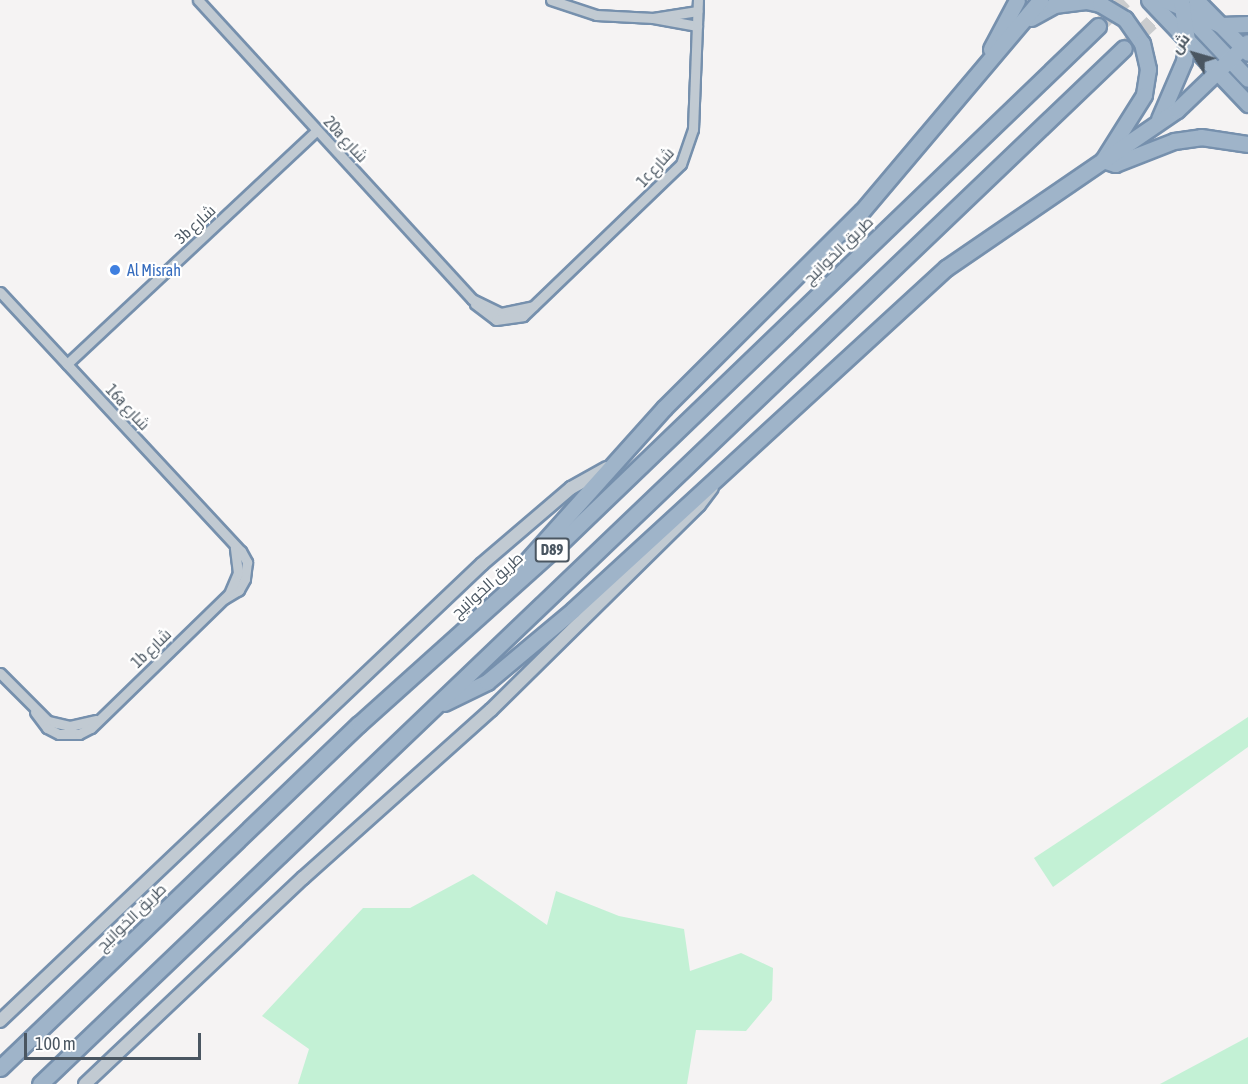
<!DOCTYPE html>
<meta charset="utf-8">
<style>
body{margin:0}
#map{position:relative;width:1248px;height:1084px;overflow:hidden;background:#f5f3f3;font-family:"Asap Condensed",Cairo,sans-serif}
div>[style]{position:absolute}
.green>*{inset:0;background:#c3f1d5}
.trunk-tunnel>*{height:15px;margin-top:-7.5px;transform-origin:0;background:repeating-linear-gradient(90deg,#caccce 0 15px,transparent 0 23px)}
.roads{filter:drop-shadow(2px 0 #7690ad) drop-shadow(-2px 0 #7690ad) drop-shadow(0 2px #7690ad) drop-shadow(0 -2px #7690ad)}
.minor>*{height:9px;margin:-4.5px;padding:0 4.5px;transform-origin:4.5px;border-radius:4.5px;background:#c1cad2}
.tertiary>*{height:12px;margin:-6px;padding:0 6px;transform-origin:6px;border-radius:6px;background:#c1cad2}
.trunk>*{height:15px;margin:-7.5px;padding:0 7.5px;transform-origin:7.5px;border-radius:7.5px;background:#9fb4c9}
.dots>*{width:16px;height:16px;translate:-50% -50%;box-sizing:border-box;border:3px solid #fff;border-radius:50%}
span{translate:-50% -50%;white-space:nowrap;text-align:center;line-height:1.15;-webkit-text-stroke:4.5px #fff;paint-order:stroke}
.shield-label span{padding:2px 4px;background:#fff;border:2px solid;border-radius:4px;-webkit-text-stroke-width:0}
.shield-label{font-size:15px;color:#4a5661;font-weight:700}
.street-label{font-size:16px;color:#4a5661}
.shop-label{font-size:16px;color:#366cbe}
.left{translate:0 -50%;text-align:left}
.north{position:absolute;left:1164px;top:24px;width:60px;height:60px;-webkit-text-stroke:4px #fff;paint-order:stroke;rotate:307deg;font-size:16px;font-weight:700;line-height:24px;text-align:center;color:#4a5661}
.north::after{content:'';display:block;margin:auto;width:21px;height:27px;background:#4a5661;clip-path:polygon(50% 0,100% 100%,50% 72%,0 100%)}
.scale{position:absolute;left:24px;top:1033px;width:177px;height:27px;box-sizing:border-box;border:3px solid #4a5661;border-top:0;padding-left:8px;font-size:18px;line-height:21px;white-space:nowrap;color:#4a5661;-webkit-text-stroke:4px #fff;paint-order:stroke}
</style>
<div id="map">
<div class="green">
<div style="clip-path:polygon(1248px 717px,1248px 747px,1053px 887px,1034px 858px)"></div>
<div style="clip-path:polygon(473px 874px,547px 925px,556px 891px,619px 916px,684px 929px,690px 971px,741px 953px,773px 968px,772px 1000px,746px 1031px,696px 1030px,687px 1084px,298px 1084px,309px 1049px,262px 1016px,363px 908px,410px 908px)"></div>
<div style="clip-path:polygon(1248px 1037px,1248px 1084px,1160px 1084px)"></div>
</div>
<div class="trunk-tunnel">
<div style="left:1098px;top:26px;width:37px;rotate:-44deg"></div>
<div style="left:1124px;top:48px;width:63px;rotate:-43.1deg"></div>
</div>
<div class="roads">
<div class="minor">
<div style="left:198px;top:0;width:406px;rotate:47.5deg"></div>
<div style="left:472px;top:299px;width:32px;rotate:26deg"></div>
<div style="left:501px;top:313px;width:33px;rotate:-12deg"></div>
<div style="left:551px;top:0;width:47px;rotate:18.4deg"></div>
<div style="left:596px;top:15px;width:57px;rotate:3deg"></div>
<div style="left:653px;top:18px;width:45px;rotate:10.3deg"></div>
<div style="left:653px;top:18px;width:45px;rotate:-9deg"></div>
<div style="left:0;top:292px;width:354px;rotate:47.1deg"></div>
<div style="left:241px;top:551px;width:13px;rotate:61deg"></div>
<div style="left:247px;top:562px;width:17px;rotate:97deg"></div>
<div style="left:245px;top:579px;width:13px;rotate:119deg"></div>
<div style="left:239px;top:590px;width:17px;rotate:149deg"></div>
<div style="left:475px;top:304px;width:26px;rotate:37deg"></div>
<div style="left:496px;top:320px;width:27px;rotate:-8deg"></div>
<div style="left:523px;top:316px;width:219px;rotate:-43.9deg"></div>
<div style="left:681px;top:164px;width:37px;rotate:-71deg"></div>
<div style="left:693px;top:129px;width:129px;rotate:-87.8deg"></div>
<div style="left:67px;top:364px;width:342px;rotate:-43.1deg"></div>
<div style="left:0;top:673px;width:68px;rotate:45deg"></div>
<div style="left:48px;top:721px;width:23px;rotate:13deg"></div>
<div style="left:70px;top:726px;width:27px;rotate:-13deg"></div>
<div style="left:35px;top:712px;width:20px;rotate:53deg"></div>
<div style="left:47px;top:728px;width:13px;rotate:27deg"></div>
<div style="left:59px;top:734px;width:20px"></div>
<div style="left:79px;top:734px;width:13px;rotate:-27deg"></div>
<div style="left:91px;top:728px;width:192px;rotate:-44.2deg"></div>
<div style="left:229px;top:594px;width:23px;rotate:-67deg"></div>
<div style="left:238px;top:573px;width:26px;rotate:-97deg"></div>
</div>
<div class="tertiary">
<div style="left:0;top:1021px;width:664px;rotate:-43.47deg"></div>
<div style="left:482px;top:564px;width:117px;rotate:-40.5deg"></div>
<div style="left:571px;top:488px;width:41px;rotate:-29.1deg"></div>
<div style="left:85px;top:1084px;width:300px;rotate:-43.4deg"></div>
<div style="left:303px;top:878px;width:252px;rotate:-41.8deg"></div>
<div style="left:491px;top:710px;width:292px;rotate:-44.6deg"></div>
<div style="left:699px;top:505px;width:21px;rotate:-53deg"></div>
</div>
<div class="trunk">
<div style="left:1149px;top:0;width:144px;rotate:46.4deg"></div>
<div style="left:1165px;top:0;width:61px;rotate:24.1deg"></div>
<div style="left:1221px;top:25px;width:27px;rotate:-2deg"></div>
<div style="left:1196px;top:0;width:74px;rotate:45.5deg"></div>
<div style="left:1182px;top:9px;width:96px;rotate:46.7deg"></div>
<div style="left:1031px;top:18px;width:26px;rotate:-29deg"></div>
<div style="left:1054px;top:5px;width:32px;rotate:-7deg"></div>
<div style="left:1086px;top:1px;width:14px;rotate:12deg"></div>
<div style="left:1100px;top:4px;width:29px;rotate:31deg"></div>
<div style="left:1125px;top:19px;width:29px;rotate:55deg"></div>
<div style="left:1142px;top:43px;width:27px;rotate:77deg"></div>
<div style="left:1148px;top:69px;width:26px;rotate:99deg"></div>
<div style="left:1144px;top:95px;width:77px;rotate:122.2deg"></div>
<div style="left:991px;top:49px;width:55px;rotate:-62deg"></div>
<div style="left:1159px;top:119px;width:63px;rotate:-66.7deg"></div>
<div style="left:1184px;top:61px;width:21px;rotate:-82deg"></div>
<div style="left:1187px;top:40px;width:40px;rotate:-98.5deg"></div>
<div style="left:1103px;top:160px;width:13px;rotate:18deg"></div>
<div style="left:1115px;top:164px;width:63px;rotate:-21.3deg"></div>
<div style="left:1174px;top:141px;width:27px;rotate:-8deg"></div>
<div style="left:1201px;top:137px;width:48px;rotate:8.5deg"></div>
<div style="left:516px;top:573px;width:222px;rotate:-48.1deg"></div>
<div style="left:664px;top:408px;width:279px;rotate:-44.9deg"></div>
<div style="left:862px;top:211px;width:276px;rotate:-49.8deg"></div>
<div style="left:444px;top:703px;width:48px;rotate:-26deg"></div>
<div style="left:487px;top:682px;width:112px;rotate:-39.9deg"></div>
<div style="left:573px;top:610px;width:506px;rotate:-42.52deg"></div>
<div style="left:946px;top:268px;width:280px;rotate:-34.4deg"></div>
<div style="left:1177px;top:110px;width:98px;rotate:-43.8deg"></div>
<div style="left:0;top:1068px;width:497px;rotate:-43.8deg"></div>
<div style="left:359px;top:724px;width:261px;rotate:-41.9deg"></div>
<div style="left:553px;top:550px;width:756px;rotate:-43.87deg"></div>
<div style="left:40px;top:1084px;width:1499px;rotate:-43.7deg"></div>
</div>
</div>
<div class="dots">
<div style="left:115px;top:270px;background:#3f7fe0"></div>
</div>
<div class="shield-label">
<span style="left:552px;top:550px">D89</span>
</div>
<div class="street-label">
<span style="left:346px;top:139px;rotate:47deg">20a شارع</span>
<span style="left:655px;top:167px;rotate:-48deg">1c شارع</span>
<span style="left:195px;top:224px;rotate:-43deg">3b شارع</span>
<span style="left:838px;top:250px;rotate:-44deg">طريق الخوانيج</span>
<span style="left:128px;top:407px;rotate:47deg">16a شارع</span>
<span style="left:487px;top:585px;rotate:-42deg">طريق الخوانيج</span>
<span style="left:151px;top:648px;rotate:-44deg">1b شارع</span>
<span style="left:131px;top:917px;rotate:-44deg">طريق الخوانيج</span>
</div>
<div class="shop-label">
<span class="left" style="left:127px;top:270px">Al Misrah</span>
</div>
<div class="north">ش</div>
<div class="scale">100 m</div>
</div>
